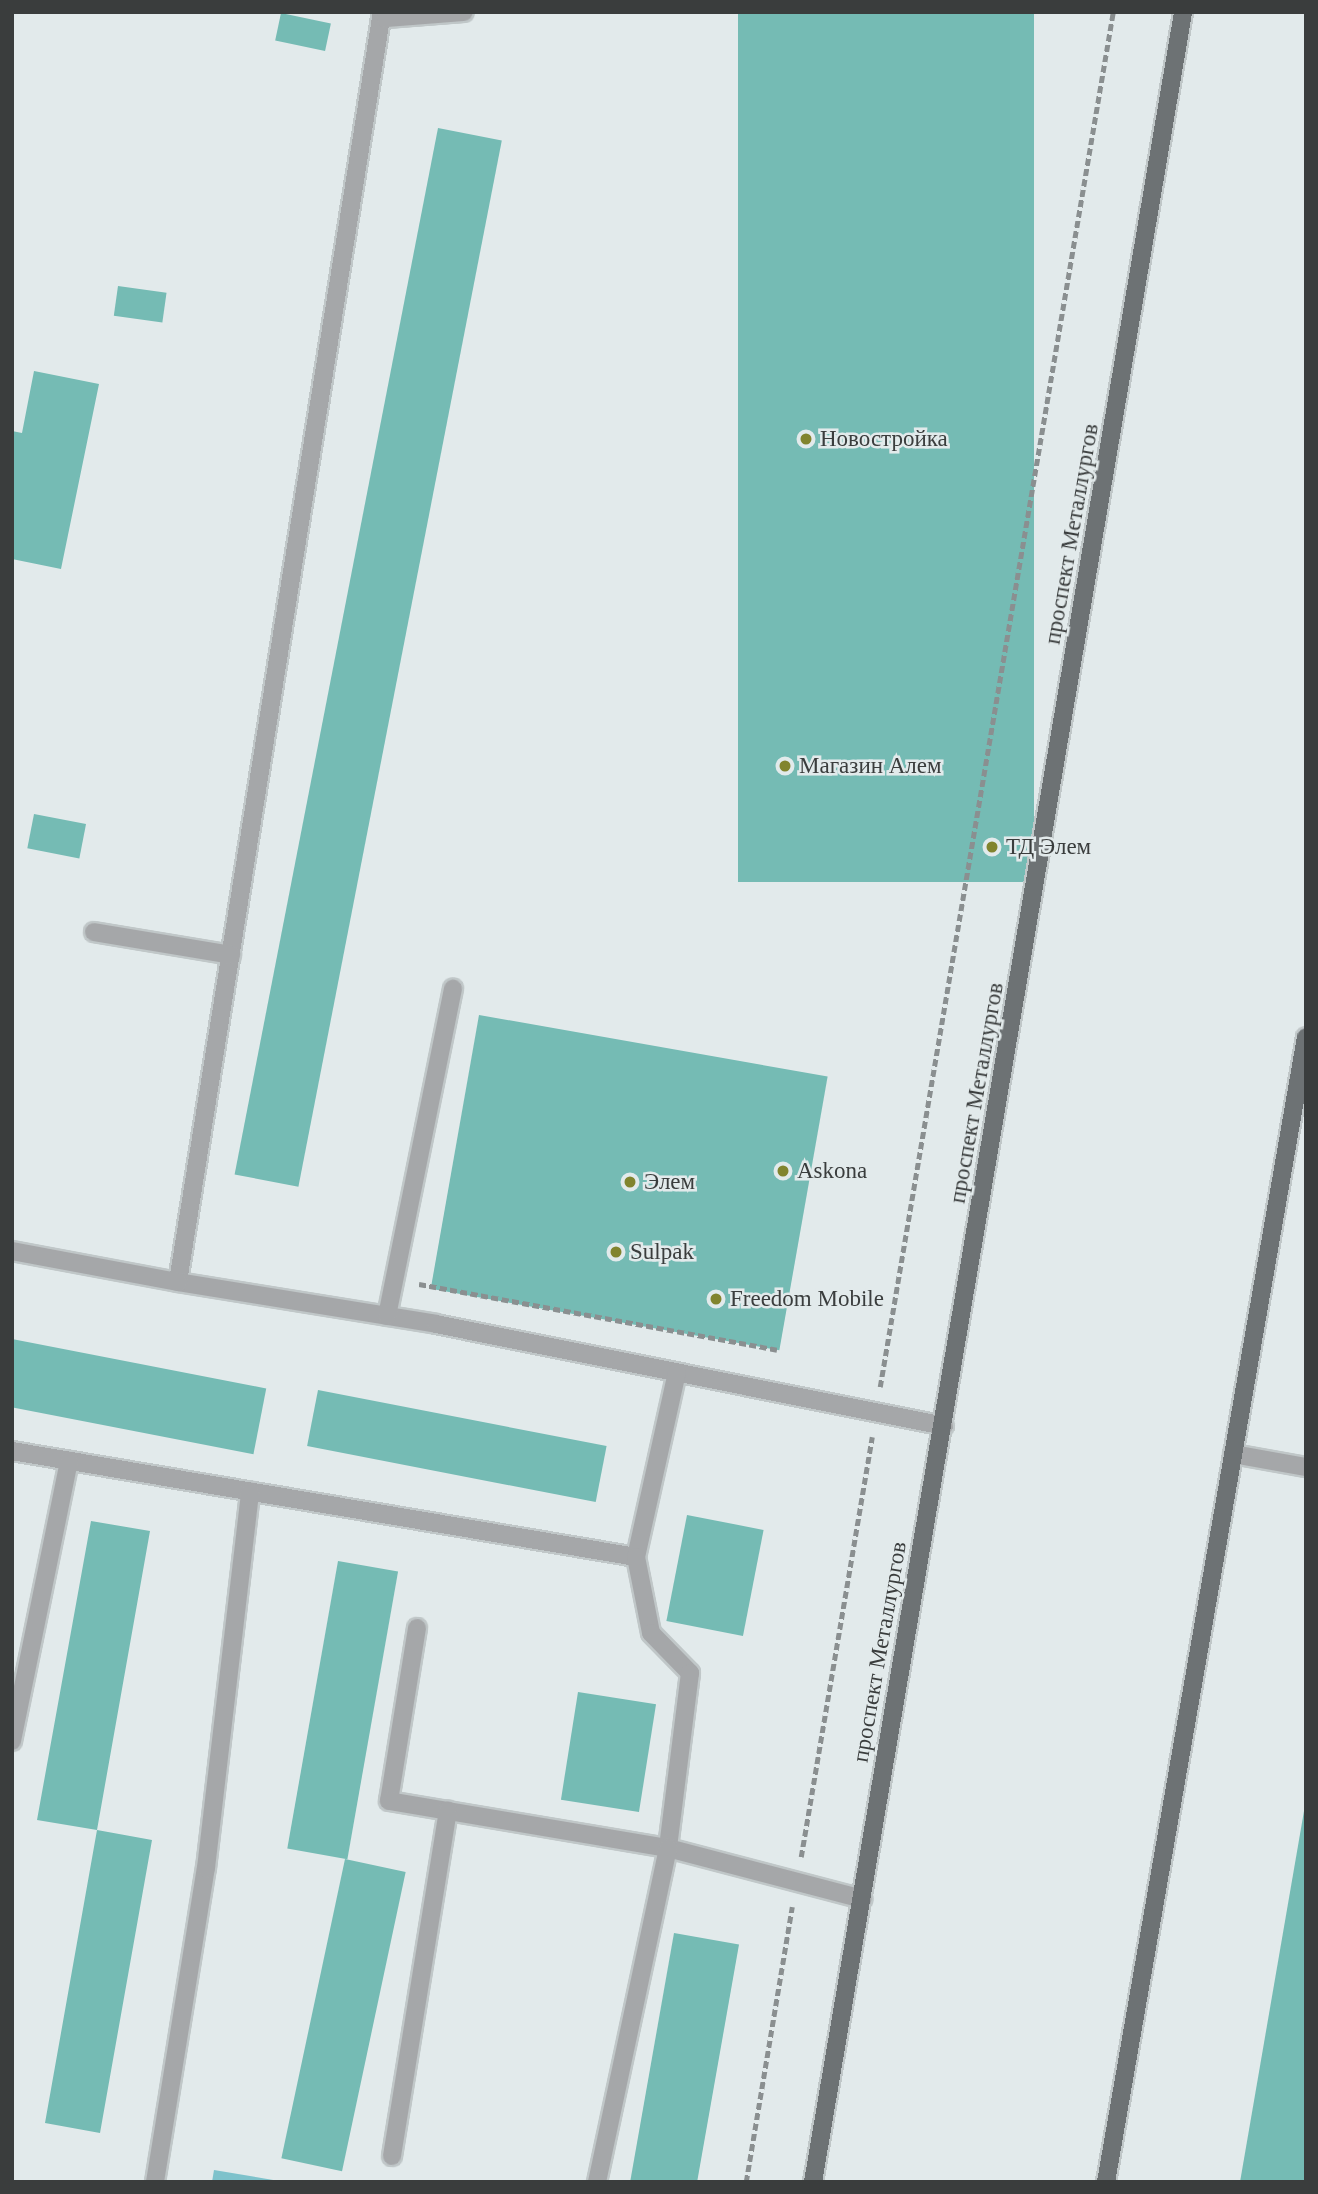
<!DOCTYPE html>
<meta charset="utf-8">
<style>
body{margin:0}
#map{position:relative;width:1318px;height:2194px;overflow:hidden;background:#e2eaeb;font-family:Georgia,serif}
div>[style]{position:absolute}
.green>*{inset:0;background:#7ec2cb}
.building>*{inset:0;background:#75bbb4;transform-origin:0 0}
.path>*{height:4.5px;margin-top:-2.25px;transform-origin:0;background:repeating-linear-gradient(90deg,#8a8f90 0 7px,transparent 0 10.5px)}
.roads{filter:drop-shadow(2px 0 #c0c7c8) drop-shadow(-2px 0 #c0c7c8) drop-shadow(0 2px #c0c7c8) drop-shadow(0 -2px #c0c7c8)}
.minor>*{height:18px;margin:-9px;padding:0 9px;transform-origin:9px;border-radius:9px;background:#a5a7a9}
.major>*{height:18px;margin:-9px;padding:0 9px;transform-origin:9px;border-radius:9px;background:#6d7274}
.dots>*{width:19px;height:19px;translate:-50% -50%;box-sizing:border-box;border:4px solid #e2eaeb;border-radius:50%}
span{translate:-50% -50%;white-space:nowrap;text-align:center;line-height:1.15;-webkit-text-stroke:5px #e2eaeb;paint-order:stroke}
.poi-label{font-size:23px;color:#3a3d3d}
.left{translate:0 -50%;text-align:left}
.street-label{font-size:23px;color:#3a3d3d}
.frame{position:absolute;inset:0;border:14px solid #3a3d3d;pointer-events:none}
</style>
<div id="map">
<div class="green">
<div style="clip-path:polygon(214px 2170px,285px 2182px,212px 2182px)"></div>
</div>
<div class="building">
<div style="left:738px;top:12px;width:296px;height:870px"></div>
<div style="left:281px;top:13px;width:51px;height:28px;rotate:12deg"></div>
<div style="left:438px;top:128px;width:65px;height:1066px;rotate:11deg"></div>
<div style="left:118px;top:286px;width:49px;height:30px;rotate:8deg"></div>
<div style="clip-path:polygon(34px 371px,99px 384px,61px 569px,12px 559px,12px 431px,22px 433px)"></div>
<div style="left:34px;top:814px;width:53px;height:35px;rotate:11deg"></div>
<div style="left:479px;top:1015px;width:354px;height:278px;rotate:10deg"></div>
<div style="left:12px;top:1339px;width:259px;height:67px;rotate:11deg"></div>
<div style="left:318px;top:1390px;width:294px;height:57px;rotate:11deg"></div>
<div style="left:687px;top:1515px;width:78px;height:108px;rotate:11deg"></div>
<div style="clip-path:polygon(91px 1521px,150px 1531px,97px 1830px,152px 1840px,100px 2133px,45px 2123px,97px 1830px,37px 1820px)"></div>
<div style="left:338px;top:1561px;width:61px;height:292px;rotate:10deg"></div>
<div style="left:578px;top:1692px;width:79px;height:109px;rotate:9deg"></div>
<div style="clip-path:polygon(1304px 1811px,1306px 2182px,1240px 2182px)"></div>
<div style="left:345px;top:1859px;width:62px;height:306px;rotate:12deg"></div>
<div style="left:674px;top:1933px;width:66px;height:253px;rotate:10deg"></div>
</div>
<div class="path">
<div style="left:419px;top:1284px;width:364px;rotate:10.4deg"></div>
<div style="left:880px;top:1387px;width:1395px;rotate:-80.38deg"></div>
<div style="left:801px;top:1857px;width:426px;rotate:-80.4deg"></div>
<div style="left:746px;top:2182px;width:279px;rotate:-80.5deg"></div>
</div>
<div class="roads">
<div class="minor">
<div style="left:382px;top:12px;width:1286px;rotate:99.13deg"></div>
<div style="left:178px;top:1282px;width:261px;rotate:9.2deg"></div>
<div style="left:436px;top:1324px;width:518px;rotate:11.35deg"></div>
<div style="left:386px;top:18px;width:78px;rotate:-4.4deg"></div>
<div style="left:94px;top:932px;width:139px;rotate:9.5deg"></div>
<div style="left:12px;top:1251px;width:169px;rotate:10.6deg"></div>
<div style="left:387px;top:1316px;width:334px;rotate:-78.6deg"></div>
<div style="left:12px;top:1451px;width:633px;rotate:9.64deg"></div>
<div style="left:636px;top:1557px;width:189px;rotate:-77.5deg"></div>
<div style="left:1233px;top:1454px;width:74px;rotate:10.1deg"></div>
<div style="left:636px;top:1557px;width:77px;rotate:78.8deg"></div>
<div style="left:651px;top:1633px;width:56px;rotate:45.7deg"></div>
<div style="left:690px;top:1673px;width:176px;rotate:97.2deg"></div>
<div style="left:668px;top:1848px;width:201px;rotate:14.7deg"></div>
<div style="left:417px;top:1628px;width:175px;rotate:99.2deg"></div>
<div style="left:389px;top:1801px;width:283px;rotate:9.6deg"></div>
<div style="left:668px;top:1848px;width:341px;rotate:102deg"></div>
<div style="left:12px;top:1741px;width:286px;rotate:-78.5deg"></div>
<div style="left:392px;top:2156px;width:350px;rotate:-80.8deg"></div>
<div style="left:155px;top:2182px;width:318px;rotate:-80.8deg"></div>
<div style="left:206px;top:1868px;width:379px;rotate:-83.3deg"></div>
</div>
<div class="major">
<div style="left:813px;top:2182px;width:2201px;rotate:-80.32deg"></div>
<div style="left:1106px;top:2182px;width:1162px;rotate:-80.09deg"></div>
</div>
</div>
<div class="dots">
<div style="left:806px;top:439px;background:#81842e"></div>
<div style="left:785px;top:766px;background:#81842e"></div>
<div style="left:992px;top:847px;background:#81842e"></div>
<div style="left:783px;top:1171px;background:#81842e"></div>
<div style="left:630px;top:1182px;background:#81842e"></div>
<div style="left:616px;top:1252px;background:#81842e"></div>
<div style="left:716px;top:1299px;background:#81842e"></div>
</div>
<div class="poi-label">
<span class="left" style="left:820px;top:439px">Новостройка</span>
<span class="left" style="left:799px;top:766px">Магазин Алем</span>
<span class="left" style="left:1006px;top:847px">ТД Элем</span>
<span class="left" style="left:797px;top:1171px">Askona</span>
<span class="left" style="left:644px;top:1182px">Элем</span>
<span class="left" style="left:630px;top:1252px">Sulpak</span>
<span class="left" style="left:730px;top:1299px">Freedom Mobile</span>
</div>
<div class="street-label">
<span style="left:1072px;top:534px;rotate:-80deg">проспект Металлургов</span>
<span style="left:977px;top:1093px;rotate:-80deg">проспект Металлургов</span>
<span style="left:880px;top:1652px;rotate:-80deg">проспект Металлургов</span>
</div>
<div class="frame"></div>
</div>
